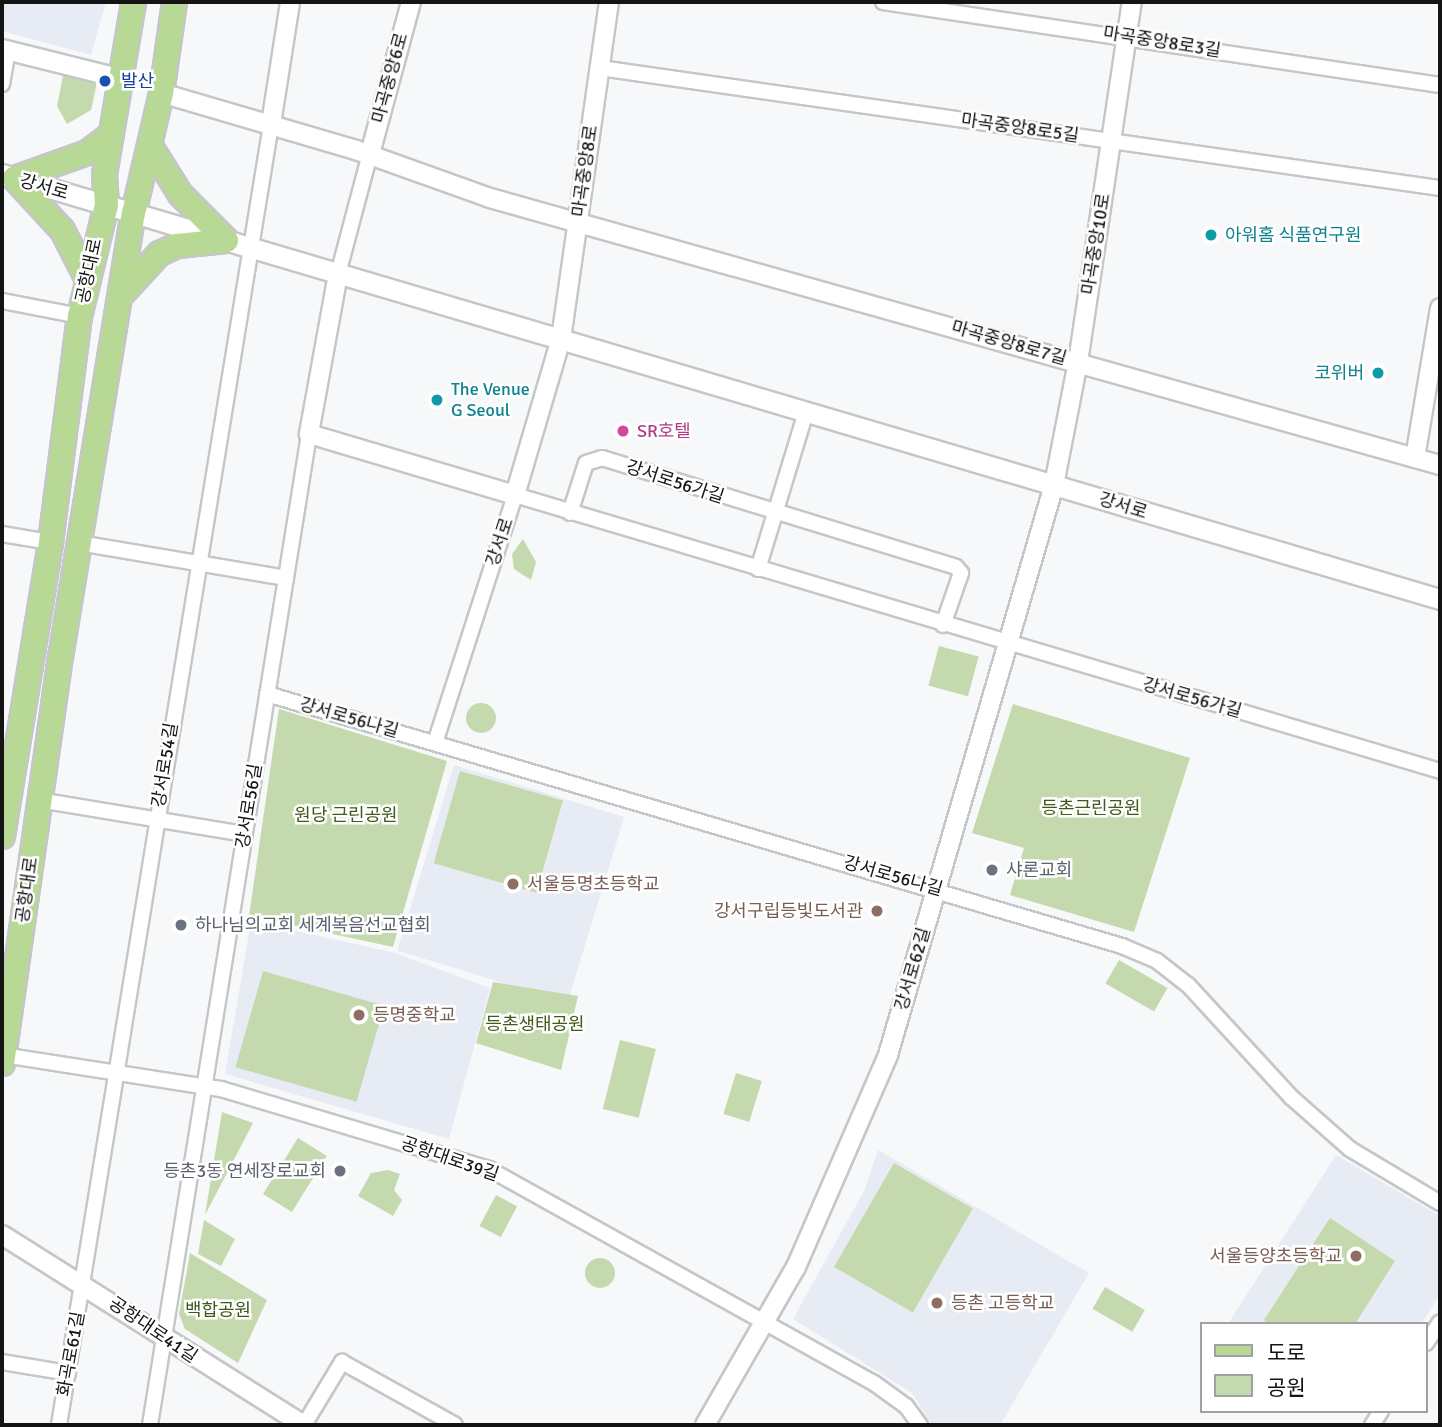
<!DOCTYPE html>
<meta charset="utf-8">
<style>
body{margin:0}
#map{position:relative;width:1442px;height:1427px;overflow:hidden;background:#f7f8f9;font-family:Signika,"Noto Sans KR",sans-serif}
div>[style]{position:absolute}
.built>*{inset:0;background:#e7ecf4;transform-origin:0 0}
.green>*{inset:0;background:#c4d9ad;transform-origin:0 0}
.round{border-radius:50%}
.roads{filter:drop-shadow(2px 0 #c5c6c7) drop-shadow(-2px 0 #c5c6c7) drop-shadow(0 2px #c5c6c7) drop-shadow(0 -2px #c5c6c7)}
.minor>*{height:14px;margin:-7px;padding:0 7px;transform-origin:7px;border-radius:7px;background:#fff}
.tertiary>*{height:18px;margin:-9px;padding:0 9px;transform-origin:9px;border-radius:9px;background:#fff}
.secondary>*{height:19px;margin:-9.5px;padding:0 9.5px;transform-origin:9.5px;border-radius:9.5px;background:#fff}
.primary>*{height:23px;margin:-11.5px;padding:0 11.5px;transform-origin:11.5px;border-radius:11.5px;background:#b8d896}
.dots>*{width:19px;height:19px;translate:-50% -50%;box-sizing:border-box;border:4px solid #fff;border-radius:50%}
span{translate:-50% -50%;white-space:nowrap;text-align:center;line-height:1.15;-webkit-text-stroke:5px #fff;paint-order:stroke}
.street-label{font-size:18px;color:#141415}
.transit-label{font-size:18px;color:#164399}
.left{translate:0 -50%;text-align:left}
.culture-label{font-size:18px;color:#0d838f}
.right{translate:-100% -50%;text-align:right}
.hotel-label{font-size:18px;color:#b23c85}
.park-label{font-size:18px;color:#405a1a}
.worship-label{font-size:18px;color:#5b616d}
.education-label{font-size:18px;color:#785e54}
.frame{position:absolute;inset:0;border:4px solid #141415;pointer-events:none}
.legend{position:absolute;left:1200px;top:1322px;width:228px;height:91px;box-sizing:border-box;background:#fff;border:2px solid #a1a1a1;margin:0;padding:9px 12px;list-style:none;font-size:21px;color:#141415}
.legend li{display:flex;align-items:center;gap:14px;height:35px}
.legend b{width:35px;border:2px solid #a1a1a1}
</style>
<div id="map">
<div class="built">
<div style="clip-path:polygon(2px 2px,106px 2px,91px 55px,2px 31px)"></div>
<div style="left:454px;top:765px;width:178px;height:194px;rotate:17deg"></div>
<div style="clip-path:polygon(251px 921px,392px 952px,490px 988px,449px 1139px,225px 1074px)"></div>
<div style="clip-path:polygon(878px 1150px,1089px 1273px,1000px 1425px,932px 1425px,912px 1393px,793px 1319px,864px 1191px)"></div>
<div style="clip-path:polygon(1336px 1155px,1440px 1216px,1440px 1295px,1421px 1324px,1228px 1324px)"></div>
</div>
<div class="green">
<div style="clip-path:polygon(64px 71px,98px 78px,91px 110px,67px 124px,57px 106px)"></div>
<div style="clip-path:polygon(523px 539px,536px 562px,531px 580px,514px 569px,512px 554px)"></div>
<div style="left:939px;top:646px;width:41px;height:41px;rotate:15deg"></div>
<div class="round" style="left:466px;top:703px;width:30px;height:30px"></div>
<div style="clip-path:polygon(1013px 704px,1190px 758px,1134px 932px,1010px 895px,1024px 848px,972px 833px)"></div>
<div style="clip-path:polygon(279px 709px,447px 761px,393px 947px,249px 916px)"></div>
<div style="left:460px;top:771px;width:107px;height:96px;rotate:16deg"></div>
<div style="left:1119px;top:960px;width:56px;height:27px;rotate:30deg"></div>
<div style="left:263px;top:971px;width:126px;height:100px;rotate:16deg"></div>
<div style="clip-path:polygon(493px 982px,578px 996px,561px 1070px,476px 1043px)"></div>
<div style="left:620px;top:1040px;width:37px;height:71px;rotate:14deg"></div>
<div style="left:736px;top:1073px;width:27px;height:43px;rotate:17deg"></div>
<div style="clip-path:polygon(222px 1112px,253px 1123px,205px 1215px)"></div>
<div style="left:298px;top:1138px;width:34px;height:66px;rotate:32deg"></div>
<div style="left:894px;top:1163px;width:91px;height:120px;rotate:30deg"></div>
<div style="clip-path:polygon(388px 1170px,400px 1174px,394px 1190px,402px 1200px,393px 1216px,358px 1196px,371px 1173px)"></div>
<div style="left:496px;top:1195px;width:24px;height:35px;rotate:28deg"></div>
<div style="clip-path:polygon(1330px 1218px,1395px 1261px,1355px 1324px,1269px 1324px,1264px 1320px)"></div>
<div style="clip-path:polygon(204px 1220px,235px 1239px,221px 1266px,198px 1254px)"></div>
<div style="clip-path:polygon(190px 1253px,267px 1300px,238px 1363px,185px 1329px,179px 1314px)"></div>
<div class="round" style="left:585px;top:1258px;width:30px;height:30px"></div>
<div style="left:1105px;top:1287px;width:46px;height:25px;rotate:30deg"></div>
</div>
<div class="roads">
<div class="minor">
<div style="left:883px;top:2px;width:563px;rotate:8.48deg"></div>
<div style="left:600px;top:68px;width:849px;rotate:8.13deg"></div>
<div style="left:2px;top:84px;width:35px;rotate:-80deg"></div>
<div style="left:338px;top:274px;width:124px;rotate:-75.1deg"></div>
<div style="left:2px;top:301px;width:78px;rotate:11deg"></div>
<div style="left:570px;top:513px;width:52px;rotate:-72.3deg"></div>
<div style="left:586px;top:463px;width:17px;rotate:-17deg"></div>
<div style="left:602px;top:458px;width:370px;rotate:17.1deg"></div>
<div style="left:956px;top:567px;width:8px;rotate:50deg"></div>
<div style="left:961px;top:573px;width:55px;rotate:109.1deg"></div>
<div style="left:2px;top:534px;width:49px;rotate:9.5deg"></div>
<div style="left:79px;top:543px;width:210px;rotate:9.6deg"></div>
<div style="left:758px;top:569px;width:164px;rotate:-73deg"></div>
<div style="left:267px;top:694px;width:891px;rotate:16.42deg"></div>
<div style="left:1122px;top:946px;width:38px;rotate:23deg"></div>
<div style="left:1157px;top:961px;width:39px;rotate:38deg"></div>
<div style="left:1188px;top:985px;width:152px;rotate:47.4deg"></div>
<div style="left:1291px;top:1097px;width:79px;rotate:41.4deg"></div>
<div style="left:1350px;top:1149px;width:105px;rotate:31deg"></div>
<div style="left:435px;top:743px;width:261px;rotate:-72.1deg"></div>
<div style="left:515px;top:495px;width:965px;rotate:16.61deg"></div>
<div style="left:39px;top:800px;width:208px;rotate:9.4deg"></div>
<div style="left:3px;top:1055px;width:221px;rotate:8.9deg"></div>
<div style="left:221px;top:1089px;width:280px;rotate:16.6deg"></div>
<div style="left:489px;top:1169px;width:440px;rotate:29.1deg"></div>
<div style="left:874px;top:1383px;width:39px;rotate:36deg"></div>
<div style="left:906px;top:1406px;width:24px;rotate:54deg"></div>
<div style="left:1426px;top:1343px;width:25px;rotate:-56deg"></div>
<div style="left:2px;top:1362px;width:67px;rotate:9.5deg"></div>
<div style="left:59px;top:1425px;width:1318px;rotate:-80.74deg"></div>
<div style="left:150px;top:1425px;width:1004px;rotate:-80.88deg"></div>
<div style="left:304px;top:1425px;width:74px;rotate:-58.9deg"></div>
<div style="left:342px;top:1362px;width:129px;rotate:29.1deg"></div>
<div style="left:1372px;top:1425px;width:17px;rotate:-57deg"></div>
</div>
<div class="tertiary">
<div style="left:2px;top:49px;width:124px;rotate:14deg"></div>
<div style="left:161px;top:93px;width:203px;rotate:16.3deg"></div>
<div style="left:356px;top:150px;width:142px;rotate:19.7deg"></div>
<div style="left:490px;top:198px;width:987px;rotate:15.7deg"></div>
<div style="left:271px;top:124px;width:123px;rotate:-81.1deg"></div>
<div style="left:370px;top:154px;width:157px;rotate:-74.9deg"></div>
<div style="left:338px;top:274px;width:163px;rotate:100.3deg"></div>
<div style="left:309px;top:434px;width:215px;rotate:16.5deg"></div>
<div style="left:515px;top:495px;width:163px;rotate:-73.6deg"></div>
<div style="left:561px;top:339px;width:340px;rotate:-81.9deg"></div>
<div style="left:1415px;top:458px;width:152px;rotate:-80.5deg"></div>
<div style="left:2px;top:1235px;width:357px;rotate:32.2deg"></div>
<div style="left:705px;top:1425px;width:182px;rotate:-60.1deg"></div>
<div style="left:796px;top:1267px;width:231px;rotate:-66.5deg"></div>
<div style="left:888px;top:1055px;width:594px;rotate:-73.76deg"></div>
<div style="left:1054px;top:485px;width:125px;rotate:-79deg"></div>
<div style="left:1078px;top:362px;width:364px;rotate:-81.5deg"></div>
</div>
<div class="secondary">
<div style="left:2px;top:174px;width:1499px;rotate:16.47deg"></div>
</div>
<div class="primary">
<div style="left:150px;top:146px;width:57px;rotate:58deg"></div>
<div style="left:180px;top:194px;width:65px;rotate:45deg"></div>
<div style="left:87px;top:279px;width:55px;rotate:-117deg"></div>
<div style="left:62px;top:230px;width:71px;rotate:-132.7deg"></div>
<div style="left:14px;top:178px;width:77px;rotate:-19.6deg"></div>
<div style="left:87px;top:152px;width:30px;rotate:-37deg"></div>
<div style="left:123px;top:292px;width:53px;rotate:-47.3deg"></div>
<div style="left:159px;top:253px;width:20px;rotate:-24deg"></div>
<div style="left:177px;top:245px;width:49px;rotate:-5.8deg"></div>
<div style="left:2px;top:836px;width:298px;rotate:-80.7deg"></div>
<div style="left:50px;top:542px;width:228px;rotate:-82.7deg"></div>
<div style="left:79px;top:316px;width:115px;rotate:-76.4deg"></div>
<div style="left:106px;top:204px;width:30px;rotate:-94deg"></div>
<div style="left:104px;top:174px;width:174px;rotate:-80.4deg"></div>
<div style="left:2px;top:1063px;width:410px;rotate:-81.9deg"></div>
<div style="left:60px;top:657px;width:450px;rotate:-80.7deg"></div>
<div style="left:133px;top:213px;width:123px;rotate:-76.9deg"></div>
<div style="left:161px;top:93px;width:92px;rotate:-81.9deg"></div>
</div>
</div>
<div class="dots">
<div style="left:105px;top:81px;background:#1a4fb4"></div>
<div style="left:1211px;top:235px;background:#0f9aa8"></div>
<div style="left:1378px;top:373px;background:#0f9aa8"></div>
<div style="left:437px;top:400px;background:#0f9aa8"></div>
<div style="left:623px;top:431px;background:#d1479c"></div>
<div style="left:992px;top:870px;background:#6b7280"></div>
<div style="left:513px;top:884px;background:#8d6e63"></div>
<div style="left:877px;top:911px;background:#8d6e63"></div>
<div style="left:181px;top:925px;background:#6b7280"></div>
<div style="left:359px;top:1015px;background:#8d6e63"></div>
<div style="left:340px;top:1171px;background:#6b7280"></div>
<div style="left:1356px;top:1256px;background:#8d6e63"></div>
<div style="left:937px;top:1303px;background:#8d6e63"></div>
</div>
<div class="street-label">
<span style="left:1162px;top:42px;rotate:9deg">마곡중앙8로3길</span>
<span style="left:390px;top:78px;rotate:-75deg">마곡중앙6로</span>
<span style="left:1020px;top:128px;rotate:8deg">마곡중앙8로5길</span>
<span style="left:585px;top:171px;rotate:-82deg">마곡중앙8로</span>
<span style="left:44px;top:187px;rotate:16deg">강서로</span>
<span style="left:1096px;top:244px;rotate:-81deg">마곡중앙10로</span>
<span style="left:89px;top:271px;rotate:-78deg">공항대로</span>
<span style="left:1009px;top:343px;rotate:16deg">마곡중앙8로7길</span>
<span style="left:675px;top:482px;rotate:18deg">강서로56가길</span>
<span style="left:1123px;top:506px;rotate:17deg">강서로</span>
<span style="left:500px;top:542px;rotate:-72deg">강서로</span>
<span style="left:1192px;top:698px;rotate:16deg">강서로56가길</span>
<span style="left:349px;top:718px;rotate:16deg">강서로56나길</span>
<span style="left:165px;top:765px;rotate:-81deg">강서로54길</span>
<span style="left:249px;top:806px;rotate:-81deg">강서로56길</span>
<span style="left:893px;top:876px;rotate:16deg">강서로56나길</span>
<span style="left:27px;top:890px;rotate:-82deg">공항대로</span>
<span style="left:913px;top:969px;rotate:-74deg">강서로62길</span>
<span style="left:450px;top:1159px;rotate:19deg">공항대로39길</span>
<span style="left:153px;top:1330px;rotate:34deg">공항대로41길</span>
<span style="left:71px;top:1354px;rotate:-80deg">화곡로61길</span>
</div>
<div class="transit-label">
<span class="left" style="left:121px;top:81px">발산</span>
</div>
<div class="culture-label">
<span class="left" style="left:1225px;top:235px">아워홈 식품연구원</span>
<span class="right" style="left:1364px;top:373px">코위버</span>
<span class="left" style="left:451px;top:400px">The Venue<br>G Seoul</span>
</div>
<div class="hotel-label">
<span class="left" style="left:637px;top:431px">SR호텔</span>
</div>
<div class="park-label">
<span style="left:1091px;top:808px">등촌근린공원</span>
<span style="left:346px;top:815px">원당 근린공원</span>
<span style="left:535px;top:1024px">등촌생태공원</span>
<span style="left:218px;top:1310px">백합공원</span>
</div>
<div class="worship-label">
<span class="left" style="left:1006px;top:870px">샤론교회</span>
<span class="left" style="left:195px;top:925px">하나님의교회 세계복음선교협회</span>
<span class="right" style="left:326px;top:1171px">등촌3동 연세장로교회</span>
</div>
<div class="education-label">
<span class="left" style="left:527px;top:884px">서울등명초등학교</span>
<span class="right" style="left:863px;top:911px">강서구립등빛도서관</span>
<span class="left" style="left:373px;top:1015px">등명중학교</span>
<span class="right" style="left:1342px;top:1256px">서울등양초등학교</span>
<span class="left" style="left:951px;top:1303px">등촌 고등학교</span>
</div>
<div class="frame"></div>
<ul class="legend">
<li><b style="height:9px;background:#b8d896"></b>도로</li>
<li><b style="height:19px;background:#c4d9ad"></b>공원</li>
</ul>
</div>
